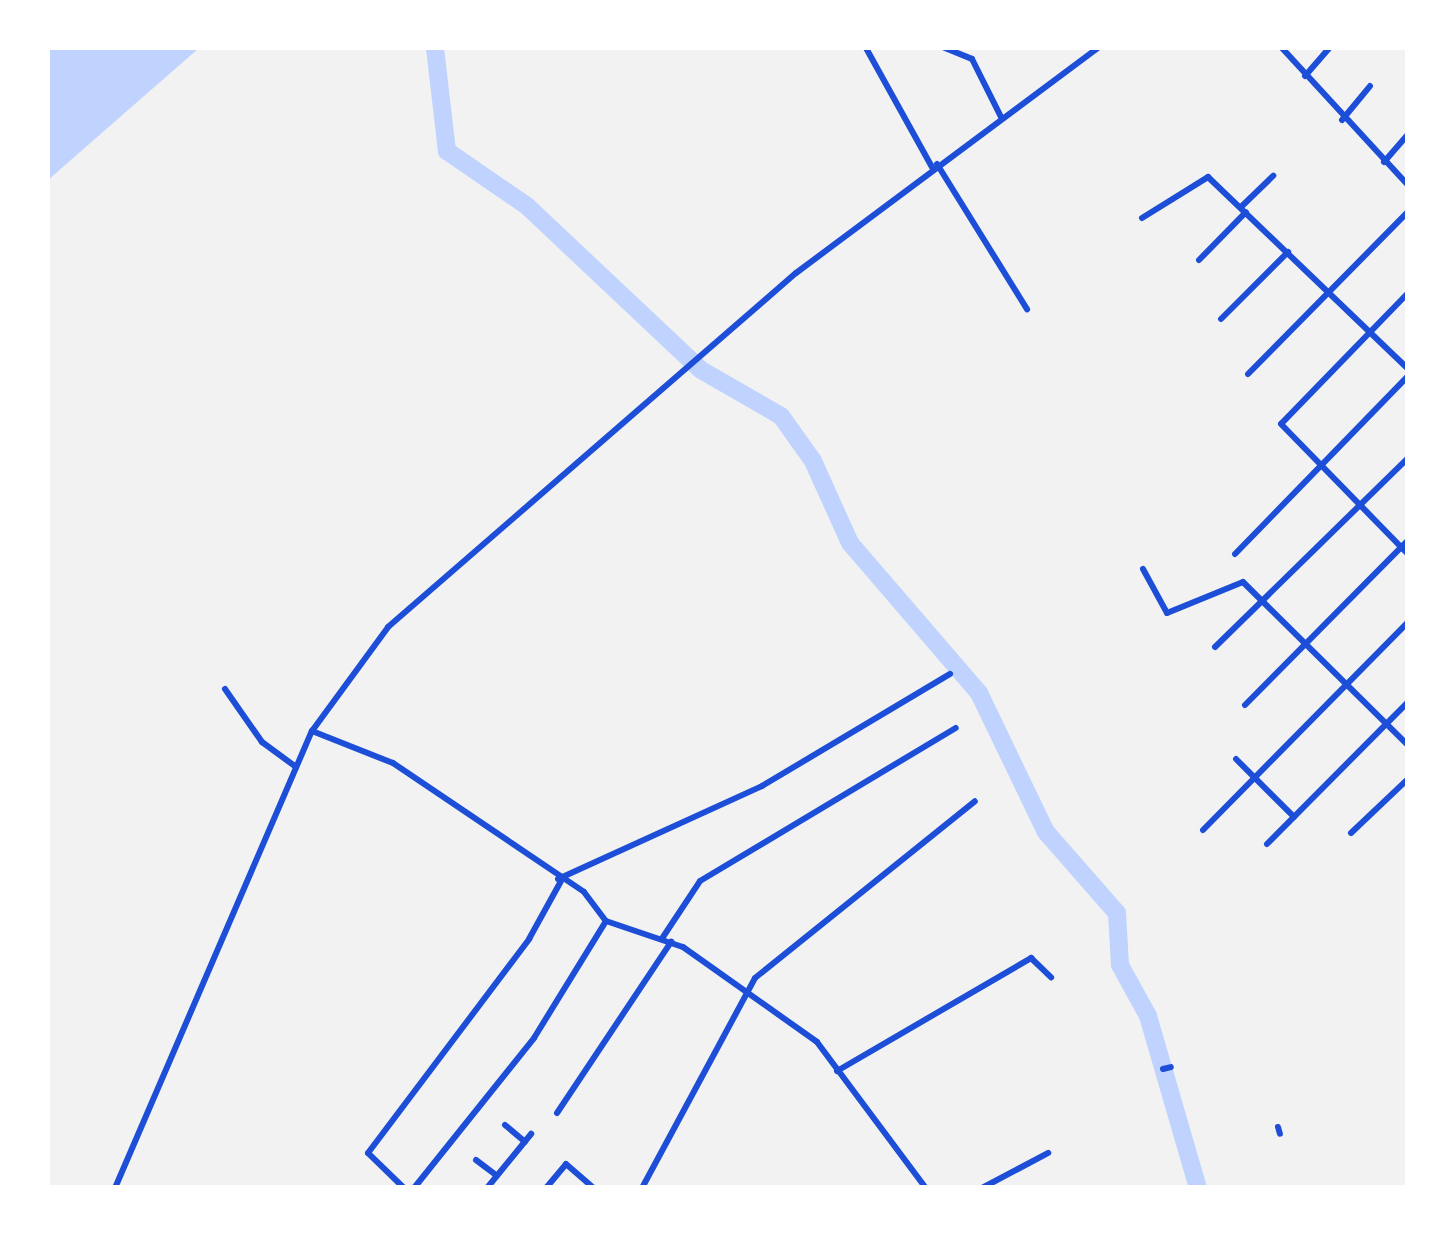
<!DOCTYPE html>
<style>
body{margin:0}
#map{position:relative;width:1455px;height:1235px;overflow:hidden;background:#f2f2f2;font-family:"PT Sans Narrow",sans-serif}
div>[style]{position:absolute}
.water>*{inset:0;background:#bfd3fe}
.river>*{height:18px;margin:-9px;padding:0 9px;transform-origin:9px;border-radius:9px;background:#bfd3fe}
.minor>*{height:6px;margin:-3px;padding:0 3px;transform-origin:3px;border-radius:3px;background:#1d4ed8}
span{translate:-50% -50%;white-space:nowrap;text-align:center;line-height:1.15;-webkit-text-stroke:8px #fff;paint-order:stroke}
.frame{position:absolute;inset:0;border:50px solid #fff;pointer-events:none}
</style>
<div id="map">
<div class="water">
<div style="clip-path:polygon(48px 48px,199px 48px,48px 180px)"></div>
</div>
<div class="river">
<div style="left:435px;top:48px;width:104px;rotate:83.4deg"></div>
<div style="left:447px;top:151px;width:97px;rotate:34.5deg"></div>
<div style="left:527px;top:206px;width:239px;rotate:43.3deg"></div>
<div style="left:701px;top:370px;width:92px;rotate:29.9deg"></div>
<div style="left:781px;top:416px;width:55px;rotate:54.6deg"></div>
<div style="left:813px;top:461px;width:90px;rotate:65.7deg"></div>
<div style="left:850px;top:543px;width:198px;rotate:49.3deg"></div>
<div style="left:979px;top:693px;width:154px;rotate:64.3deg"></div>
<div style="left:1046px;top:832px;width:108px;rotate:48.8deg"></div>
<div style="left:1117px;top:913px;width:52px;rotate:86.7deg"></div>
<div style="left:1120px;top:965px;width:58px;rotate:61.2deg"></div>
<div style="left:1148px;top:1016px;width:179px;rotate:73.8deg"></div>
</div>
<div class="minor">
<div style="left:866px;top:48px;width:136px;rotate:61deg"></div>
<div style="left:945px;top:48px;width:29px;rotate:22deg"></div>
<div style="left:972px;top:59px;width:65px;rotate:63.4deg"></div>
<div style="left:1282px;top:48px;width:186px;rotate:47.4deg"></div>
<div style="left:1305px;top:76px;width:37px;rotate:-49deg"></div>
<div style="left:1342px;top:120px;width:44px;rotate:-50.5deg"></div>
<div style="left:1384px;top:162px;width:37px;rotate:-49deg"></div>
<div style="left:937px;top:164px;width:171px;rotate:58.2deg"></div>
<div style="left:1241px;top:207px;width:45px;rotate:-44.1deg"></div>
<div style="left:1142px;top:218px;width:78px;rotate:-31.8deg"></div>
<div style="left:1208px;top:177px;width:277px;rotate:43.8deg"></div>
<div style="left:1199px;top:260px;width:67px;rotate:-45.6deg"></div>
<div style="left:1408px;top:293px;width:182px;rotate:134.1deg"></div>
<div style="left:1281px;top:424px;width:182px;rotate:45.7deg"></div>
<div style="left:1221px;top:319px;width:95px;rotate:-45deg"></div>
<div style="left:1248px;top:374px;width:228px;rotate:-45.4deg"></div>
<div style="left:1235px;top:554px;width:248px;rotate:-45.8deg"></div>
<div style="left:1143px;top:569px;width:50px;rotate:61.4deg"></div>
<div style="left:1167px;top:613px;width:82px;rotate:-22.2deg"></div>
<div style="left:1243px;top:582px;width:232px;rotate:44.7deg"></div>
<div style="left:1215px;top:647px;width:270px;rotate:-44.4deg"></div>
<div style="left:225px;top:689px;width:65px;rotate:55.1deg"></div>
<div style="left:262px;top:742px;width:42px;rotate:36.3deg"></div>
<div style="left:1245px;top:705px;width:232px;rotate:-45.3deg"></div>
<div style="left:312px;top:731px;width:87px;rotate:21.6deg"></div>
<div style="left:393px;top:763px;width:230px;rotate:34deg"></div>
<div style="left:584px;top:892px;width:36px;rotate:53deg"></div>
<div style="left:606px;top:921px;width:81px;rotate:18.7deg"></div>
<div style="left:683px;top:947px;width:164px;rotate:35.3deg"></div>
<div style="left:817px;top:1042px;width:182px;rotate:53.3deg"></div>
<div style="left:1236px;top:759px;width:82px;rotate:45deg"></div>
<div style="left:1203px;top:830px;width:292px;rotate:-45.4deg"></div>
<div style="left:1351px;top:833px;width:79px;rotate:-43.5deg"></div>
<div style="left:1267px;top:844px;width:200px;rotate:-45.2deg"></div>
<div style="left:558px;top:879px;width:224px;rotate:-24.5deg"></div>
<div style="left:762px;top:786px;width:219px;rotate:-30.8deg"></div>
<div style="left:663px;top:937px;width:67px;rotate:-56.5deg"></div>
<div style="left:700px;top:881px;width:298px;rotate:-30.9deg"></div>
<div style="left:1163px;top:1069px;width:8px;rotate:-14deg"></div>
<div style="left:837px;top:1071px;width:225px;rotate:-30.2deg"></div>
<div style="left:1031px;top:958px;width:28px;rotate:44deg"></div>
<div style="left:557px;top:1113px;width:206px;rotate:-56.3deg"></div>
<div style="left:505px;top:1125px;width:26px;rotate:40deg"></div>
<div style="left:1278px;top:1127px;width:7px;rotate:74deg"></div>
<div style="left:476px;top:1160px;width:26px;rotate:37deg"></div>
<div style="left:115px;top:1188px;width:498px;rotate:-66.7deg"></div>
<div style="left:312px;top:731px;width:129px;rotate:-53.8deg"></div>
<div style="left:388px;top:627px;width:540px;rotate:-40.95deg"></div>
<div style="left:796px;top:273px;width:377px;rotate:-36.7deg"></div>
<div style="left:404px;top:1188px;width:50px;rotate:-135.8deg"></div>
<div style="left:368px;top:1153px;width:268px;rotate:-53deg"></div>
<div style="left:529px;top:939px;width:66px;rotate:-61.1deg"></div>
<div style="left:414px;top:1188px;width:192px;rotate:-51.3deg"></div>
<div style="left:534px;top:1038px;width:137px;rotate:-58.4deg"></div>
<div style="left:487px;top:1188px;width:70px;rotate:-50.8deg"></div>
<div style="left:546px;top:1188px;width:31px;rotate:-50deg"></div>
<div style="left:566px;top:1164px;width:37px;rotate:41deg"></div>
<div style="left:642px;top:1188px;width:238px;rotate:-61.7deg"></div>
<div style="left:755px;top:978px;width:282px;rotate:-38.8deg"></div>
<div style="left:982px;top:1188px;width:75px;rotate:-27.9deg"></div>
</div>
<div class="frame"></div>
</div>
